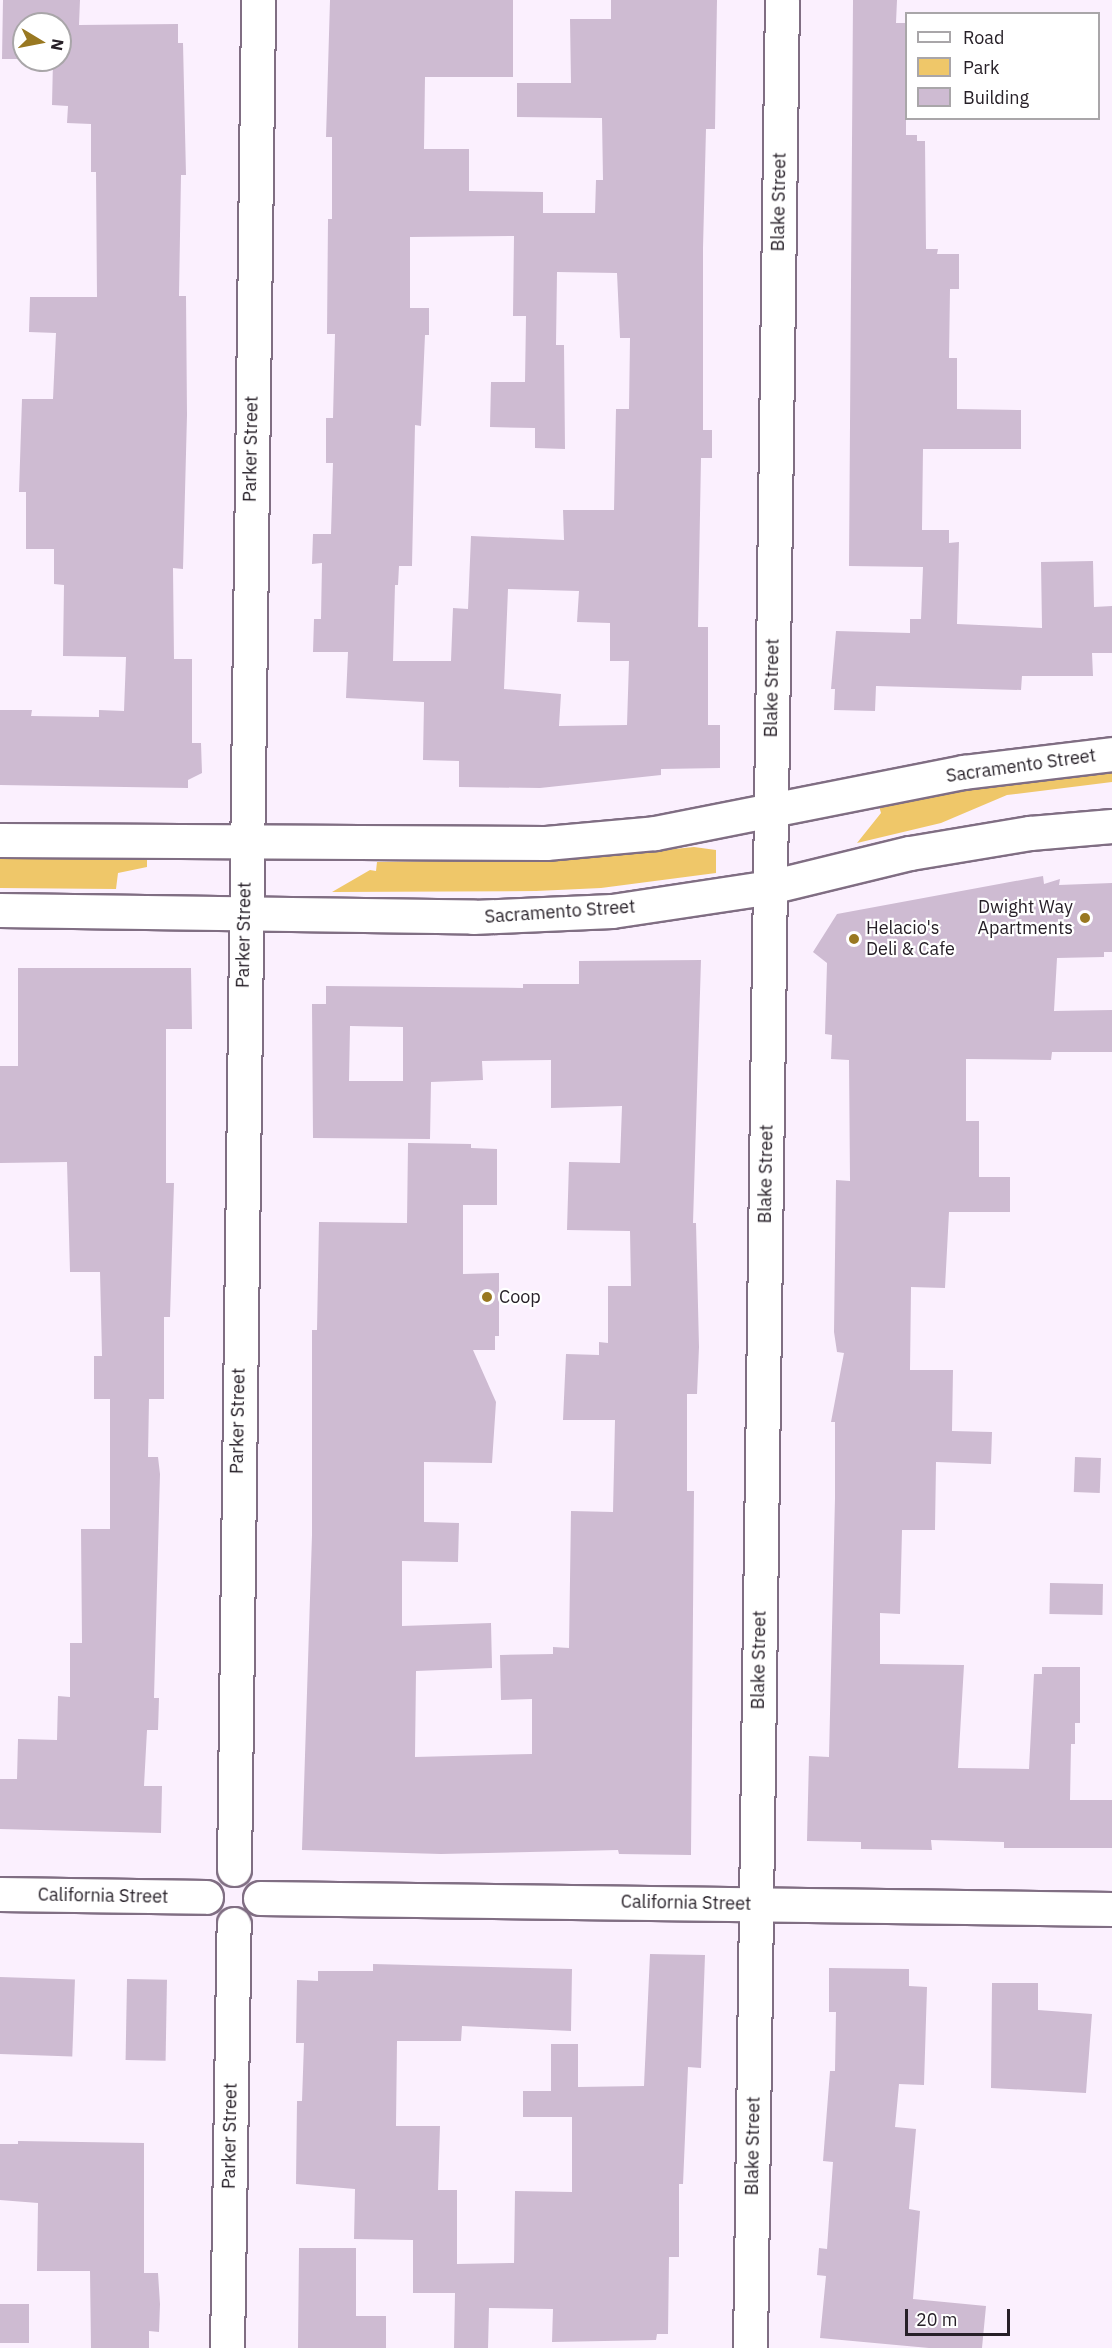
<!DOCTYPE html>
<style>
body{margin:0}
#map{position:relative;width:1112px;height:2348px;overflow:hidden;background:#fbf0fe;font-family:"IBM Plex Sans",sans-serif}
div>[style]{position:absolute}
.green>*{inset:0;background:#efc769}
.building>*{inset:0;background:#cebbd2;transform-origin:0 0}
.roads{filter:drop-shadow(2px 0 #806e83) drop-shadow(-2px 0 #806e83) drop-shadow(0 2px #806e83) drop-shadow(0 -2px #806e83)}
.minor>*{height:33px;margin:-16.5px;padding:0 16.5px;transform-origin:16.5px;border-radius:16.5px;background:#fff}
.dots>*{width:16px;height:16px;translate:-50% -50%;box-sizing:border-box;border:3px solid #fff;border-radius:50%}
span{translate:-50% -50%;white-space:nowrap;text-align:center;line-height:1.15;-webkit-text-stroke:4.5px #fff;paint-order:stroke}
.street-label{font-size:18px;color:#272028}
.poi-label{font-size:18px;color:#272028}
.right{translate:-100% -50%;text-align:right}
.left{translate:0 -50%;text-align:left}
.legend{position:absolute;left:905px;top:12px;width:195px;height:108px;box-sizing:border-box;background:#fff;border:2px solid #a9a6a9;margin:0;padding:8px 10px;list-style:none;font-size:18px;color:#272028}
.legend li{display:flex;align-items:center;gap:12px;height:30px}
.legend b{width:30px;border:2px solid #a9a6a9}
.north{position:absolute;left:12px;top:12px;width:60px;height:60px;box-sizing:border-box;background:#fff;border:2px solid #a9a6a9;border-radius:50%;rotate:100deg;font-size:16px;font-weight:700;line-height:24px;text-align:center;color:#272028}
.north::after{content:'';display:block;margin:auto;width:21px;height:27px;background:#997821;clip-path:polygon(50% 0,100% 100%,50% 72%,0 100%)}
.scale{position:absolute;left:905px;top:2309px;width:105px;height:27px;box-sizing:border-box;border:3px solid #272028;border-top:0;padding-left:8px;font-size:18px;line-height:21px;white-space:nowrap;color:#272028;-webkit-text-stroke:4px #fff;paint-order:stroke}
</style>
<div id="map">
<div class="green">
<div style="clip-path:polygon(1112px 771px,1112px 782px,1007px 795px,941px 823px,857px 843px,881px 813px,879px 806px,1017px 782px)"></div>
<div style="clip-path:polygon(694px 847px,716px 850px,716px 873px,601px 888px,536px 891px,332px 892px,370px 870px,376px 871px,377px 862px,575px 859px)"></div>
<div style="clip-path:polygon(0 856px,147px 859px,147px 867px,118px 873px,116px 889px,0 888px)"></div>
</div>
<div class="building">
<div style="clip-path:polygon(3px 0,80px 0,79px 25px,178px 24px,178px 43px,183px 43px,186px 175px,181px 175px,179px 296px,186px 296px,187px 415px,183px 569px,173px 568px,174px 659px,192px 659px,192px 743px,201px 743px,202px 773px,188px 780px,188px 788px,0 785px,0 710px,32px 710px,31px 716px,99px 717px,99px 710px,124px 711px,126px 657px,63px 656px,64px 585px,54px 584px,54px 549px,26px 549px,26px 492px,19px 492px,22px 399px,53px 399px,56px 333px,29px 332px,30px 297px,97px 297px,96px 172px,91px 172px,91px 124px,67px 123px,68px 106px,52px 105px,53px 60px,60px 60px,60px 24px,24px 24px,24px 59px,2px 59px)"></div>
<div style="clip-path:polygon(evenodd,330px 0,513px 0,513px 77px,425px 77px,424px 149px,469px 149px,469px 191px,543px 192px,543px 213px,595px 213px,596px 180px,603px 180px,602px 118px,517px 117px,517px 83px,571px 83px,570px 19px,611px 19px,611px 0,717px 0,715px 129px,706px 129px,703px 248px,703px 430px,712px 430px,712px 458px,701px 458px,698px 627px,708px 627px,708px 725px,720px 725px,720px 768px,661px 769px,661px 775px,540px 788px,459px 787px,459px 761px,423px 760px,424px 702px,346px 698px,348px 652px,313px 652px,314px 619px,321px 619px,322px 563px,312px 564px,313px 534px,331px 534px,333px 463px,326px 463px,326px 418px,333px 418px,335px 334px,327px 334px,328px 219px,332px 219px,332px 137px,326px 137px,330px 0,514px 236px,513px 316px,526px 316px,525px 382px,491px 382px,490px 427px,535px 428px,535px 448px,565px 449px,564px 345px,556px 345px,557px 272px,617px 273px,620px 338px,630px 338px,629px 409px,616px 409px,614px 510px,563px 510px,564px 540px,471px 536px,468px 609px,453px 608px,451px 661px,393px 661px,395px 585px,398px 585px,399px 566px,412px 566px,415px 425px,421px 426px,425px 335px,429px 335px,429px 308px,410px 308px,410px 237px,514px 236px,330px 0,508px 589px,579px 591px,577px 622px,610px 623px,610px 661px,629px 661px,627px 725px,559px 726px,561px 694px,504px 689px,508px 589px)"></div>
<div style="clip-path:polygon(853px 0,897px 0,896px 23px,906px 23px,906px 135px,917px 135px,917px 141px,925px 141px,926px 249px,938px 249px,937px 254px,959px 254px,959px 289px,950px 289px,949px 358px,957px 358px,957px 409px,1021px 410px,1021px 449px,923px 449px,922px 530px,949px 530px,949px 543px,959px 542px,957px 624px,1042px 628px,1041px 562px,1093px 561px,1094px 607px,1112px 606px,1112px 653px,1092px 653px,1093px 676px,1022px 676px,1021px 690px,876px 686px,875px 711px,834px 710px,835px 689px,831px 689px,836px 631px,910px 633px,910px 619px,921px 619px,923px 567px,849px 566px)"></div>
<div style="clip-path:polygon(1043px 876px,1044px 884px,1060px 879px,1059px 885px,1112px 883px,1112px 952px,1104px 952px,1104px 957px,1057px 958px,1054px 1011px,1112px 1010px,1112px 1052px,1052px 1052px,1051px 1060px,966px 1059px,966px 1121px,979px 1121px,979px 1177px,1010px 1177px,1010px 1212px,949px 1212px,945px 1288px,911px 1287px,910px 1370px,953px 1370px,952px 1431px,992px 1432px,991px 1464px,936px 1462px,935px 1530px,902px 1530px,900px 1614px,880px 1613px,880px 1664px,964px 1665px,958px 1768px,1029px 1769px,1034px 1674px,1042px 1674px,1042px 1667px,1080px 1667px,1080px 1723px,1075px 1723px,1075px 1744px,1071px 1744px,1070px 1800px,1112px 1800px,1112px 1848px,1004px 1848px,1004px 1842px,931px 1840px,932px 1850px,861px 1849px,861px 1842px,807px 1841px,809px 1756px,829px 1757px,835px 1498px,835px 1422px,831px 1422px,844px 1353px,837px 1352px,834px 1332px,836px 1180px,850px 1181px,849px 1060px,831px 1059px,832px 1035px,825px 1034px,827px 963px,813px 952px,837px 914px)"></div>
<div style="clip-path:polygon(evenodd,701px 960px,693px 1223px,696px 1223px,699px 1347px,697px 1394px,687px 1394px,687px 1491px,694px 1491px,691px 1855px,619px 1854px,618px 1850px,441px 1854px,302px 1850px,312px 1535px,312px 1330px,317px 1330px,319px 1222px,407px 1223px,408px 1143px,471px 1144px,471px 1148px,497px 1149px,497px 1205px,463px 1205px,463px 1274px,499px 1273px,499px 1336px,495px 1336px,495px 1350px,473px 1350px,496px 1402px,492px 1463px,424px 1462px,424px 1522px,459px 1523px,458px 1562px,402px 1561px,402px 1626px,491px 1623px,492px 1668px,416px 1671px,415px 1757px,532px 1754px,532px 1699px,501px 1700px,500px 1655px,553px 1654px,553px 1647px,569px 1648px,571px 1511px,613px 1512px,615px 1420px,563px 1420px,566px 1354px,599px 1355px,599px 1342px,608px 1343px,608px 1286px,631px 1286px,630px 1231px,567px 1230px,569px 1162px,620px 1163px,622px 1106px,551px 1108px,551px 1060px,482px 1061px,483px 1080px,431px 1082px,430px 1139px,313px 1138px,312px 1004px,326px 1004px,326px 986px,523px 988px,523px 984px,579px 984px,579px 961px,701px 960px,350px 1026px,403px 1027px,403px 1081px,349px 1081px,350px 1026px)"></div>
<div style="clip-path:polygon(18px 968px,191px 968px,192px 1029px,166px 1029px,166px 1183px,174px 1183px,170px 1317px,164px 1317px,164px 1399px,149px 1399px,148px 1457px,158px 1457px,160px 1474px,154px 1698px,159px 1698px,158px 1730px,147px 1730px,144px 1786px,162px 1786px,161px 1833px,0 1829px,0 1779px,17px 1779px,18px 1739px,57px 1740px,58px 1696px,70px 1697px,70px 1643px,82px 1643px,81px 1529px,110px 1529px,110px 1399px,94px 1399px,94px 1356px,102px 1356px,100px 1272px,70px 1272px,67px 1162px,0 1163px,0 1066px,18px 1066px)"></div>
<div style="left:1075px;top:1457px;width:26px;height:35px;rotate:2deg"></div>
<div style="left:1050px;top:1583px;width:53px;height:31px;rotate:1deg"></div>
<div style="clip-path:polygon(650px 1954px,705px 1955px,701px 2068px,688px 2067px,683px 2184px,679px 2184px,679px 2257px,669px 2257px,668px 2334px,657px 2334px,656px 2340px,552px 2342px,553px 2309px,489px 2308px,488px 2348px,454px 2348px,455px 2293px,413px 2293px,413px 2240px,354px 2239px,355px 2189px,296px 2184px,297px 2101px,302px 2101px,304px 2043px,296px 2043px,297px 1980px,318px 1981px,318px 1971px,373px 1971px,373px 1964px,572px 1969px,571px 2031px,462px 2026px,461px 2041px,397px 2041px,396px 2126px,440px 2126px,438px 2190px,457px 2190px,457px 2264px,514px 2263px,515px 2191px,572px 2192px,572px 2117px,523px 2117px,523px 2091px,551px 2091px,551px 2044px,578px 2044px,578px 2087px,644px 2086px)"></div>
<div style="clip-path:polygon(829px 1968px,909px 1969px,909px 1986px,927px 1987px,924px 2085px,899px 2084px,895px 2127px,916px 2129px,909px 2209px,920px 2211px,913px 2299px,986px 2306px,982px 2348px,929px 2348px,820px 2338px,826px 2276px,817px 2275px,819px 2248px,827px 2249px,833px 2162px,823px 2161px,830px 2071px,835px 2071px,836px 2012px,829px 2012px)"></div>
<div style="left:0;top:1977px;width:75px;height:77px;rotate:2deg"></div>
<div style="left:127px;top:1979px;width:40px;height:81px;rotate:1deg"></div>
<div style="clip-path:polygon(992px 1983px,1038px 1983px,1038px 2010px,1092px 2014px,1086px 2093px,991px 2088px)"></div>
<div style="clip-path:polygon(18px 2141px,144px 2143px,144px 2273px,158px 2273px,160px 2304px,159px 2332px,149px 2331px,149px 2348px,91px 2348px,90px 2271px,37px 2271px,38px 2203px,0 2200px,0 2144px,18px 2144px)"></div>
<div style="clip-path:polygon(299px 2248px,356px 2248px,356px 2316px,386px 2316px,386px 2348px,298px 2348px)"></div>
<div style="left:0;top:2304px;width:29px;height:39px"></div>
</div>
<div class="roads">
<div class="minor">
<div style="left:0;top:840px;width:546px;rotate:0.31deg"></div>
<div style="left:546px;top:843px;width:109px;rotate:-5.2deg"></div>
<div style="left:655px;top:833px;width:315px;rotate:-11.2deg"></div>
<div style="left:964px;top:772px;width:149px;rotate:-6.9deg"></div>
<div style="left:0;top:910px;width:473px;rotate:0.8deg"></div>
<div style="left:473px;top:917px;width:139px;rotate:-2.5deg"></div>
<div style="left:612px;top:911px;width:160px;rotate:-8.6deg"></div>
<div style="left:770px;top:887px;width:144px;rotate:-13.7deg"></div>
<div style="left:910px;top:853px;width:122px;rotate:-9.5deg"></div>
<div style="left:1030px;top:833px;width:82px;rotate:-4.9deg"></div>
<div style="left:234px;top:1869px;width:1869px;rotate:-89.26deg"></div>
<div style="left:0;top:1894px;width:206px;rotate:0.8deg"></div>
<div style="left:260px;top:1898px;width:852px;rotate:0.74deg"></div>
<div style="left:227px;top:2348px;width:424px;rotate:-89.1deg"></div>
<div style="left:750px;top:2348px;width:2348px;rotate:-89.22deg"></div>
</div>
</div>
<div class="dots">
<div style="left:1085px;top:918px;background:#997821"></div>
<div style="left:854px;top:939px;background:#997821"></div>
<div style="left:487px;top:1297px;background:#997821"></div>
</div>
<div class="street-label">
<span style="left:779px;top:202px;rotate:-89deg">Blake Street</span>
<span style="left:251px;top:449px;rotate:-89deg">Parker Street</span>
<span style="left:772px;top:688px;rotate:-89deg">Blake Street</span>
<span style="left:1021px;top:766px;rotate:-8deg">Sacramento Street</span>
<span style="left:560px;top:912px;rotate:-4deg">Sacramento Street</span>
<span style="left:244px;top:935px;rotate:-89deg">Parker Street</span>
<span style="left:766px;top:1174px;rotate:-89deg">Blake Street</span>
<span style="left:238px;top:1421px;rotate:-89deg">Parker Street</span>
<span style="left:759px;top:1660px;rotate:-89deg">Blake Street</span>
<span style="left:103px;top:1896px;rotate:1deg">California Street</span>
<span style="left:686px;top:1903px;rotate:1deg">California Street</span>
<span style="left:230px;top:2136px;rotate:-89deg">Parker Street</span>
<span style="left:753px;top:2146px;rotate:-89deg">Blake Street</span>
</div>
<div class="poi-label">
<span class="right" style="left:1073px;top:918px">Dwight Way<br>Apartments</span>
<span class="left" style="left:866px;top:939px">Helacio's<br>Deli &amp; Cafe</span>
<span class="left" style="left:499px;top:1297px">Coop</span>
</div>
<ul class="legend">
<li><b style="height:8px;background:#fff"></b>Road</li>
<li><b style="height:16px;background:#efc769"></b>Park</li>
<li><b style="height:16px;background:#cebbd2"></b>Building</li>
</ul>
<div class="north">N</div>
<div class="scale">20 m</div>
</div>
